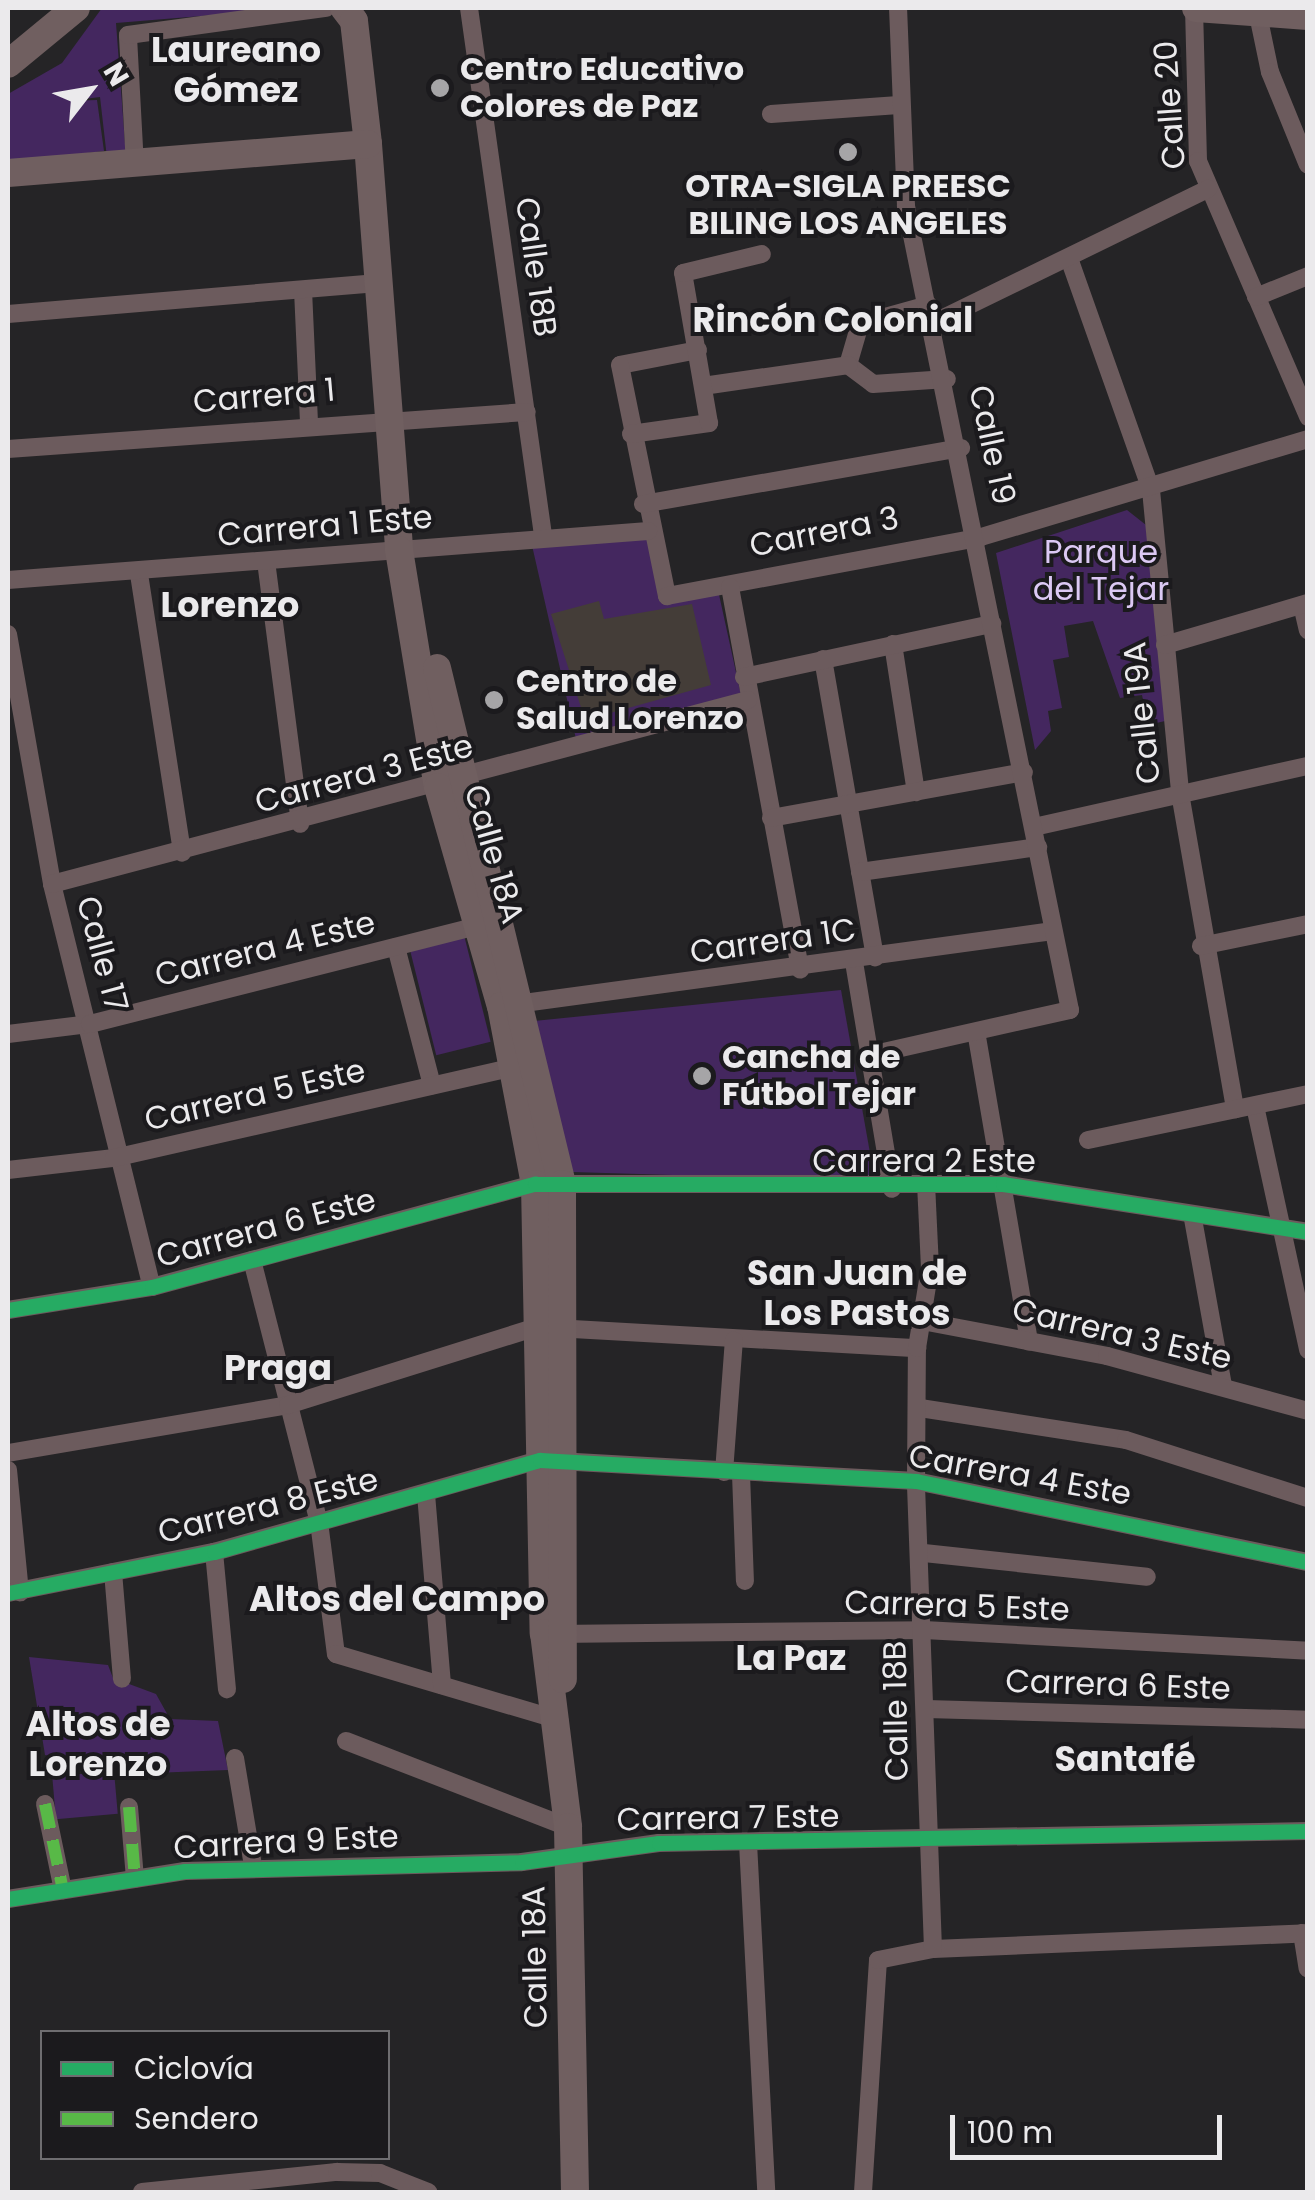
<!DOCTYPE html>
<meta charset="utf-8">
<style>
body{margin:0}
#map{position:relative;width:1315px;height:2200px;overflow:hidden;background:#252426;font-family:Poppins,sans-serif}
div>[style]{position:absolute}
.green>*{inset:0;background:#44275f;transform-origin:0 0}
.building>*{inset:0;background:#443d38}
.street>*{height:18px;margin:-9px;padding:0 9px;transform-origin:9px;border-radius:9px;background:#6c5b5d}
.secondary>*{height:28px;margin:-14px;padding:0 14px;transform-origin:14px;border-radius:14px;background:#705f60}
.quiet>*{height:12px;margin-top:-6px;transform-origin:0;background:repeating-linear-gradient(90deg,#58b947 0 25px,transparent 0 37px)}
.cycleway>*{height:15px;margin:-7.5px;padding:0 7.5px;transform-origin:7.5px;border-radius:7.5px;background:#26ab63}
.dots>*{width:28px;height:28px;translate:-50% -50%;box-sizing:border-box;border:5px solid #1b1a1d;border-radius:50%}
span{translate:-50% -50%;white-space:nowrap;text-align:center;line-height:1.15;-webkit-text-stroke:8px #1b1a1d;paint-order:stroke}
.poi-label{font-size:32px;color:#ebeaec;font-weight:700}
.left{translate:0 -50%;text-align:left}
.street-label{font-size:32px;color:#ebeaec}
.park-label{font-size:32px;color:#dcc9f4}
.neighbourhood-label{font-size:35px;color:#ebeaec;font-weight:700}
.frame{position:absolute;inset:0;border:10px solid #ebeaec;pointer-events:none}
.legend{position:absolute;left:40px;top:2030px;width:350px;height:130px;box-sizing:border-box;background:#1b1a1d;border:2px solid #6e6d70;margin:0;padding:12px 18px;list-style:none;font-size:30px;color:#ebeaec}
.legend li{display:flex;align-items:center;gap:20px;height:50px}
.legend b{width:50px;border:2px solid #6e6d70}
.north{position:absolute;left:40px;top:40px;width:100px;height:100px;-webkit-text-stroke:8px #1b1a1d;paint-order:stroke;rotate:59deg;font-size:28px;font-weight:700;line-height:40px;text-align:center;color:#ebeaec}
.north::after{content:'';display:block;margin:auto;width:35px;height:45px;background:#ebeaec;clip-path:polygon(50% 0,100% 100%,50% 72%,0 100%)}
.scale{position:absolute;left:950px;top:2115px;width:272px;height:45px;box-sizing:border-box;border:5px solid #ebeaec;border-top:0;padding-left:12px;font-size:30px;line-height:35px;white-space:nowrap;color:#ebeaec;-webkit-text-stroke:8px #1b1a1d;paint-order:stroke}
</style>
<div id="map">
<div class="green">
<div style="clip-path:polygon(102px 8px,297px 8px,116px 23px,126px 157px,107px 158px,100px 97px,68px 101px,97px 100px,104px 151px,8px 163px,8px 94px,62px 63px)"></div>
<div style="clip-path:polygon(1127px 510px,1146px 525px,1165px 721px,1148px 725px,1142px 695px,1120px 698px,1093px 621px,1064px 626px,1069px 657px,1053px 660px,1062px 708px,1048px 711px,1051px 731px,1035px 750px,996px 553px)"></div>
<div style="clip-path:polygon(646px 536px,667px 599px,718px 590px,741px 695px,576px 739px,531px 541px)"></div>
<div style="left:464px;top:935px;width:110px;height:56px;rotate:76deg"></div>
<div style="clip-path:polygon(841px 990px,875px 1181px,572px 1172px,534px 1021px)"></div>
<div style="clip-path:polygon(29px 1657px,108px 1665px,113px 1678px,156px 1694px,170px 1719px,218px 1721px,228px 1770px,128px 1774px,45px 1755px)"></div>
<div style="left:114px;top:1771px;width:43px;height:62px;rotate:85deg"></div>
</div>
<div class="building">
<div style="clip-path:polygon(599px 601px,604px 619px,692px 604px,711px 685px,585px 720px,551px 614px)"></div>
</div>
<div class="street">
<div style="left:469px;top:8px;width:532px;rotate:82.01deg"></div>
<div style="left:1194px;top:8px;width:153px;rotate:88.5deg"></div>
<div style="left:1198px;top:161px;width:279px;rotate:66.7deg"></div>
<div style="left:1257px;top:10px;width:63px;rotate:78.2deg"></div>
<div style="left:1270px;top:72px;width:100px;rotate:67.8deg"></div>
<div style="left:771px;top:114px;width:128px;rotate:-4deg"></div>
<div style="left:135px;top:166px;width:131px;rotate:-93.1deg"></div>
<div style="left:128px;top:35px;width:200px;rotate:-7.8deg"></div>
<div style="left:1070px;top:261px;width:243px;rotate:70.5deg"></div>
<div style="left:1151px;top:490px;width:310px;rotate:84.5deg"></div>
<div style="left:1181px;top:799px;width:315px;rotate:80.1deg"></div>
<div style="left:303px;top:290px;width:131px;rotate:87.4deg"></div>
<div style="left:1256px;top:297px;width:56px;rotate:-22deg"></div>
<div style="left:8px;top:314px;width:371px;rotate:-4.8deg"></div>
<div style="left:935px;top:322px;width:304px;rotate:-26deg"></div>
<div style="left:698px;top:350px;width:79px;rotate:169.1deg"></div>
<div style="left:620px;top:365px;width:236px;rotate:78.5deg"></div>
<div style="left:667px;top:596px;width:319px;rotate:-10.6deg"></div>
<div style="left:981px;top:537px;width:341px;rotate:-16.7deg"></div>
<div style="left:848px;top:365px;width:43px;rotate:-73.7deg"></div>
<div style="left:860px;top:324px;width:71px;rotate:-15.6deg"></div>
<div style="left:848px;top:365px;width:31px;rotate:37deg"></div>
<div style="left:873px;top:384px;width:74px;rotate:-3.9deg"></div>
<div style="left:703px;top:386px;width:147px;rotate:-8.2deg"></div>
<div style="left:631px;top:434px;width:79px;rotate:-8deg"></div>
<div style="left:709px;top:423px;width:152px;rotate:-99.8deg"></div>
<div style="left:683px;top:273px;width:81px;rotate:-13.5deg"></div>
<div style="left:8px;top:449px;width:520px;rotate:-4.08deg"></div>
<div style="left:643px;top:504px;width:323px;rotate:-10deg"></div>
<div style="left:266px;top:561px;width:265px;rotate:82.6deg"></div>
<div style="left:139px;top:574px;width:282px;rotate:81.2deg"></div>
<div style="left:8px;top:580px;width:642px;rotate:-4.38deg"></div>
<div style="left:730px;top:587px;width:389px;rotate:79.6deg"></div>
<div style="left:1302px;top:605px;width:26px;rotate:77deg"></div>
<div style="left:8px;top:634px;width:254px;rotate:80deg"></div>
<div style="left:52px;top:884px;width:415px;rotate:76.1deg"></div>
<div style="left:893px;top:644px;width:150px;rotate:81.2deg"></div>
<div style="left:1165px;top:645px;width:149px;rotate:-16.4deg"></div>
<div style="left:823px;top:659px;width:303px;rotate:80.1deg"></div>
<div style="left:744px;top:677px;width:254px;rotate:-12.1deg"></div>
<div style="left:771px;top:818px;width:257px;rotate:-10.3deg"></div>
<div style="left:1034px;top:827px;width:281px;rotate:-12.6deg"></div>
<div style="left:860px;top:872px;width:180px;rotate:-8deg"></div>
<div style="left:52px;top:884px;width:720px;rotate:-14.81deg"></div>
<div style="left:1201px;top:946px;width:109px;rotate:-11.6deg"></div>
<div style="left:396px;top:947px;width:143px;rotate:75.4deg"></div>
<div style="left:854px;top:962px;width:230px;rotate:80.5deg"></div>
<div style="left:509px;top:1005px;width:549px;rotate:-7.75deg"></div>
<div style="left:8px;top:1034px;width:83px;rotate:-7deg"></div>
<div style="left:90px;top:1024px;width:399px;rotate:-14.2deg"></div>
<div style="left:977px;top:1037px;width:309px;rotate:80.3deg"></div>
<div style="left:870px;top:1055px;width:205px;rotate:-12.7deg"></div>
<div style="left:1070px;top:1010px;width:821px;rotate:-101.53deg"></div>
<div style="left:906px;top:206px;width:198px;rotate:-92.3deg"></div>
<div style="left:1255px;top:1106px;width:250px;rotate:77.7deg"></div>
<div style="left:1088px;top:1140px;width:225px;rotate:-11.8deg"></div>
<div style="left:8px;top:1170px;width:107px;rotate:-6.5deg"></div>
<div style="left:114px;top:1158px;width:409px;rotate:-12.8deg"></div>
<div style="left:1193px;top:1219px;width:170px;rotate:79.8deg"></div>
<div style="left:252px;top:1260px;width:270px;rotate:75.7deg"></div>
<div style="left:319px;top:1522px;width:133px;rotate:82.7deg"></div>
<div style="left:336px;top:1654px;width:233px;rotate:16.5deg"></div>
<div style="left:8px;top:1310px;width:146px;rotate:-9.1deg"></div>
<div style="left:152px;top:1287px;width:397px;rotate:-15.1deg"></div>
<div style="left:535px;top:1184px;width:468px"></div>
<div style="left:1003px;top:1184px;width:309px;rotate:8.9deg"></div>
<div style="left:922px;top:1321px;width:188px;rotate:10.7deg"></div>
<div style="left:1107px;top:1356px;width:208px;rotate:15.3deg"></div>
<div style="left:920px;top:1408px;width:208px;rotate:8.8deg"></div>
<div style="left:1126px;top:1440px;width:191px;rotate:17.7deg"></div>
<div style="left:8px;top:1453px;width:284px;rotate:-9.7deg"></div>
<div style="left:288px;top:1405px;width:261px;rotate:-17.4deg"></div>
<div style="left:537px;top:1327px;width:381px;rotate:3.2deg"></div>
<div style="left:8px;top:1470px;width:123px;rotate:84.4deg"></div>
<div style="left:724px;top:1472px;width:132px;rotate:-85.7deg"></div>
<div style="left:741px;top:1474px;width:107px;rotate:87.9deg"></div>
<div style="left:426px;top:1494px;width:192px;rotate:85.2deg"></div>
<div style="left:214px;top:1552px;width:138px;rotate:84.6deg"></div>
<div style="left:924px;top:1553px;width:224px;rotate:6.1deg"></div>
<div style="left:113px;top:1572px;width:107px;rotate:85.2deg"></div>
<div style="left:8px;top:1593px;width:210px;rotate:-11.3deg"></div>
<div style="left:214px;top:1552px;width:339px;rotate:-15.8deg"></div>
<div style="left:540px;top:1460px;width:377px;rotate:3.2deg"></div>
<div style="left:916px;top:1481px;width:400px;rotate:11.7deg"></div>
<div style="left:554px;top:1634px;width:370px;rotate:-0.6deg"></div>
<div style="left:924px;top:1630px;width:385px;rotate:3.1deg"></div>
<div style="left:926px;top:1709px;width:382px;rotate:1.6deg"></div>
<div style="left:346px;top:1741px;width:238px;rotate:21.2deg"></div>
<div style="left:235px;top:1758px;width:109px;rotate:80.5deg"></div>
<div style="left:45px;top:1804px;width:88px;rotate:78.2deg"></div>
<div style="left:129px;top:1807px;width:72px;rotate:85.2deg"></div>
<div style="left:748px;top:1843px;width:349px;rotate:87deg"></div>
<div style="left:8px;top:1899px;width:179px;rotate:-9deg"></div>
<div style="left:185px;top:1871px;width:337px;rotate:-1.5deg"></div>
<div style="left:522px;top:1862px;width:138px;rotate:-7.9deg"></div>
<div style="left:659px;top:1843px;width:649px;rotate:-1.06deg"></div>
<div style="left:1302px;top:1933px;width:36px;rotate:81deg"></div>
<div style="left:933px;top:1949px;width:375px;rotate:-2.4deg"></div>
<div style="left:142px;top:2192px;width:196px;rotate:-5.9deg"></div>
<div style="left:337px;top:2172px;width:43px;rotate:1.3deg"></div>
<div style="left:380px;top:2173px;width:52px;rotate:21.6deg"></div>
<div style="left:863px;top:2192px;width:232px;rotate:-86.3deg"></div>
<div style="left:878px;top:1960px;width:56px;rotate:-11.3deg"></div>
<div style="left:933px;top:1949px;width:468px;rotate:-92.1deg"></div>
<div style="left:916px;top:1481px;width:133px;rotate:-89.6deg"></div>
<div style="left:917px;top:1348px;width:81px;rotate:-80.8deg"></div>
<div style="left:930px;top:1268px;width:84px;rotate:-92.7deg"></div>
</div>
<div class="secondary">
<div style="left:344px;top:8px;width:16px;rotate:52deg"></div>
<div style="left:354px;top:21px;width:124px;rotate:83.5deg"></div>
<div style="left:368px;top:144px;width:407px;rotate:85.6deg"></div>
<div style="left:399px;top:550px;width:240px;rotate:80.7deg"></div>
<div style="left:438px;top:787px;width:228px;rotate:74deg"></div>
<div style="left:501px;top:1006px;width:181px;rotate:79.2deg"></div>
<div style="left:535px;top:1184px;width:449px;rotate:88.9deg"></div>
<div style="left:544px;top:1633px;width:195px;rotate:82.9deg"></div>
<div style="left:568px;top:1827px;width:365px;rotate:88.9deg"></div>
<div style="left:1196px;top:8px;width:112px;rotate:4.1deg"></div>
<div style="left:8px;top:64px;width:88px;rotate:-39.5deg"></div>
<div style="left:8px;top:173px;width:361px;rotate:-4.6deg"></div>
<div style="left:437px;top:668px;width:531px;rotate:76.38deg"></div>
<div style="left:562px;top:1184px;width:495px;rotate:89.9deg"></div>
</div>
<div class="quiet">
<div style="left:45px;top:1804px;width:88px;rotate:78.2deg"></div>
<div style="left:129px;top:1807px;width:72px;rotate:85.2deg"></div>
</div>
<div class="cycleway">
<div style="left:8px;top:1310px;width:146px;rotate:-9.1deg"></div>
<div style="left:152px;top:1287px;width:397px;rotate:-15.1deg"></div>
<div style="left:535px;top:1184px;width:468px"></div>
<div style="left:1003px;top:1184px;width:309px;rotate:8.9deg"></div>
<div style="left:8px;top:1593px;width:210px;rotate:-11.3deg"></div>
<div style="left:214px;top:1552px;width:339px;rotate:-15.8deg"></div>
<div style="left:540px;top:1460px;width:377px;rotate:3.2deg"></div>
<div style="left:916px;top:1481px;width:400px;rotate:11.7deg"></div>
<div style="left:8px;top:1899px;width:179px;rotate:-9deg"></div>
<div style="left:185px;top:1871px;width:337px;rotate:-1.5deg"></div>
<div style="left:522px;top:1862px;width:138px;rotate:-7.9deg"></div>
<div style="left:659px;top:1843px;width:649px;rotate:-1.06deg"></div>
</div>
<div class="dots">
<div style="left:440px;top:88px;background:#a6a5a7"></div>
<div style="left:848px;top:152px;background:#a6a5a7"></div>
<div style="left:494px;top:700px;background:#a6a5a7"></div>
<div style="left:702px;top:1076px;background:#a6a5a7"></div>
</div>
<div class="poi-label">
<span class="left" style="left:460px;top:88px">Centro Educativo<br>Colores de Paz</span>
<span style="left:848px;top:205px">OTRA-SIGLA PREESC<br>BILING LOS ANGELES</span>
<span class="left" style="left:516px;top:700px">Centro de<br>Salud Lorenzo</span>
<span class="left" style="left:722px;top:1076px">Cancha de<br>Fútbol Tejar</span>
</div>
<div class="street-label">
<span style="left:1170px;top:105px;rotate:-94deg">Calle 20</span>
<span style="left:536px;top:267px;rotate:82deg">Calle 18B</span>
<span style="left:264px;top:396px;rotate:-5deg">Carrera 1</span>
<span style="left:992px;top:445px;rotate:78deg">Calle 19</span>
<span style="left:325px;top:526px;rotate:-5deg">Carrera 1 Este</span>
<span style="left:824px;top:532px;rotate:-11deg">Carrera 3</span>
<span style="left:1142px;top:713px;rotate:-96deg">Calle 19A</span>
<span style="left:364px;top:774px;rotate:-15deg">Carrera 3 Este</span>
<span style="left:494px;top:854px;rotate:74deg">Calle 18A</span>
<span style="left:773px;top:941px;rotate:-8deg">Carrera 1C</span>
<span style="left:265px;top:949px;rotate:-14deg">Carrera 4 Este</span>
<span style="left:102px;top:954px;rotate:75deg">Calle 17</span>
<span style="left:255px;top:1095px;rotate:-13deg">Carrera 5 Este</span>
<span style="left:924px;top:1161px">Carrera 2 Este</span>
<span style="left:266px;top:1228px;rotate:-15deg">Carrera 6 Este</span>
<span style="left:1122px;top:1334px;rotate:13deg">Carrera 3 Este</span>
<span style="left:1020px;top:1475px;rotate:10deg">Carrera 4 Este</span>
<span style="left:268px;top:1506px;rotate:-14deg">Carrera 8 Este</span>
<span style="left:957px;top:1606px;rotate:2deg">Carrera 5 Este</span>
<span style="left:1118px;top:1685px;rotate:2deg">Carrera 6 Este</span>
<span style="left:896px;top:1711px;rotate:-91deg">Calle 18B</span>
<span style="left:728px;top:1818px;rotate:-1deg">Carrera 7 Este</span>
<span style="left:286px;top:1842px;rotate:-3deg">Carrera 9 Este</span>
<span style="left:535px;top:1957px;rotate:-91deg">Calle 18A</span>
</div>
<div class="park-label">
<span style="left:1101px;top:571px">Parque<br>del Tejar</span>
</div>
<div class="neighbourhood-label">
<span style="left:236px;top:70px">Laureano<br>Gómez</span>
<span style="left:833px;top:320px">Rincón Colonial</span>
<span style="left:230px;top:605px">Lorenzo</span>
<span style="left:857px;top:1293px">San Juan de<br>Los Pastos</span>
<span style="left:278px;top:1368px">Praga</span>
<span style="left:397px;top:1599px">Altos del Campo</span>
<span style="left:791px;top:1658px">La Paz</span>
<span style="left:98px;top:1744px">Altos de<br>Lorenzo</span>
<span style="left:1125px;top:1759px">Santafé</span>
</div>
<div class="frame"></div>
<ul class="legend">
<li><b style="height:12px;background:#26ab63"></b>Ciclovía</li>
<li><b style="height:12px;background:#58b947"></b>Sendero</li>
</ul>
<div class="north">N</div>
<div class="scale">100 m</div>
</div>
